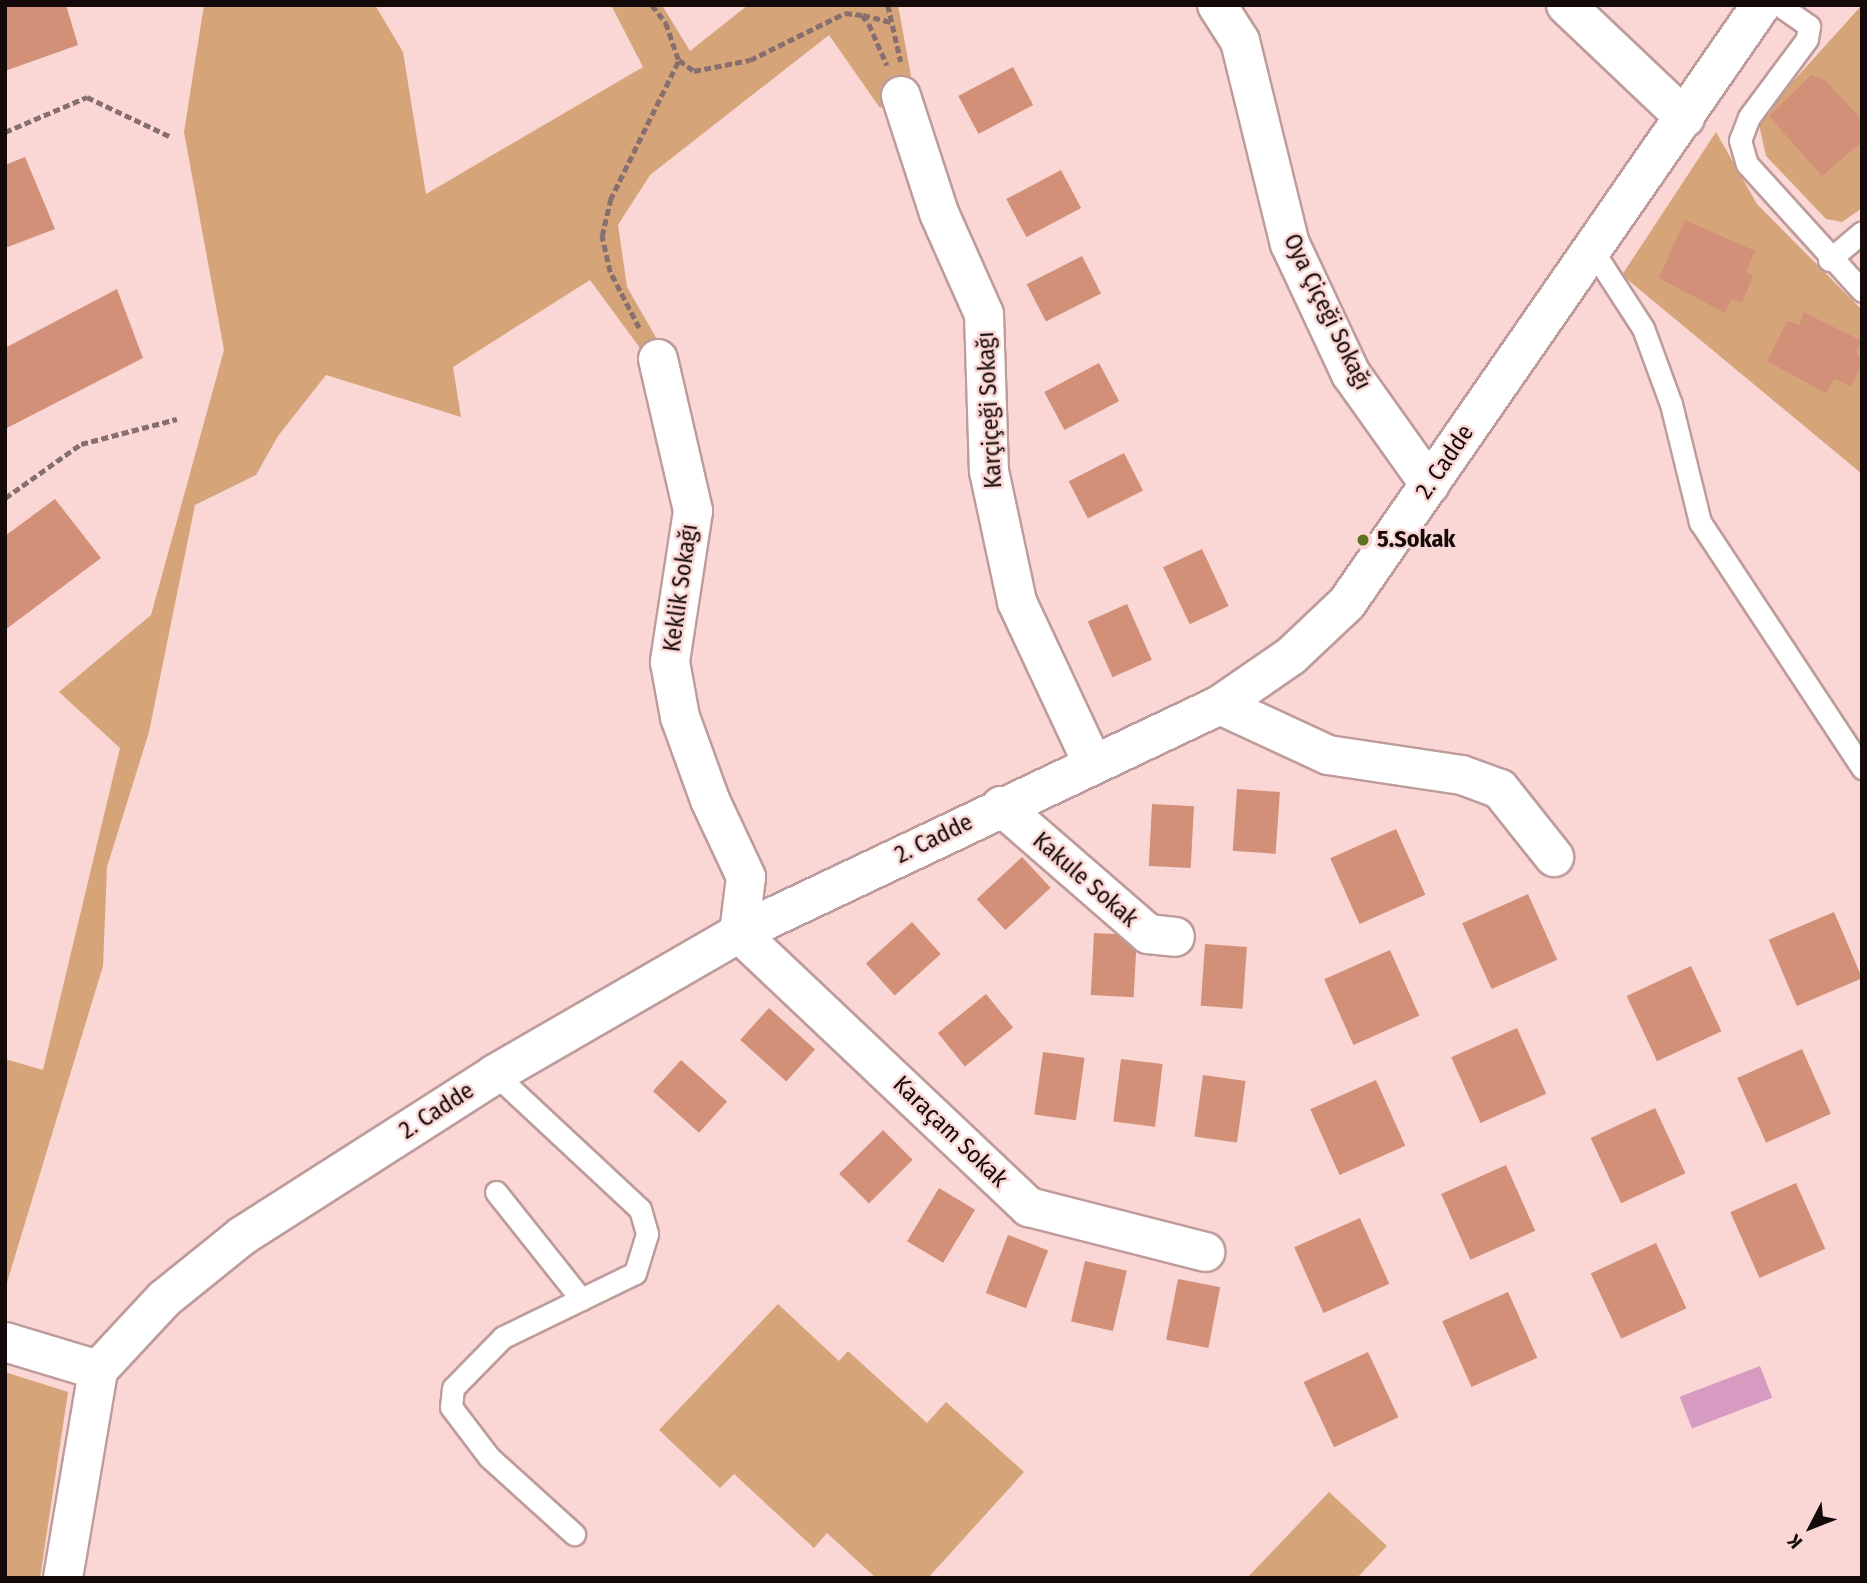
<!DOCTYPE html>
<meta charset="utf-8">
<style>
body{margin:0}
#map{position:relative;width:1867px;height:1583px;overflow:hidden;background:#fad7d5;font-family:"Fira Sans Condensed",sans-serif}
div>[style]{position:absolute}
.green>*{inset:0;background:#d6a479}
.water>*{inset:0;background:#d79bc1;transform-origin:0 0}
.building>*{inset:0;background:#d19077;transform-origin:0 0}
.path>*{height:4.5px;margin-top:-2.25px;transform-origin:0;background:repeating-linear-gradient(90deg,#866f6e 0 7px,transparent 0 10.5px)}
.roads{filter:drop-shadow(2px 0 #bd9c9b) drop-shadow(-2px 0 #bd9c9b) drop-shadow(0 2px #bd9c9b) drop-shadow(0 -2px #bd9c9b)}
.lane>*{height:21px;margin:-10.5px;padding:0 10.5px;transform-origin:10.5px;border-radius:10.5px;background:#fff}
.street>*{height:38px;margin:-19px;padding:0 19px;transform-origin:19px;border-radius:19px;background:#fff}
.secondary>*{height:38px;margin:-19px;padding:0 19px;transform-origin:19px;border-radius:19px;background:#fff}
.dots>*{width:19px;height:19px;translate:-50% -50%;box-sizing:border-box;border:4px solid #fad7d5;border-radius:50%}
span{translate:-50% -50%;white-space:nowrap;text-align:center;line-height:1.15;-webkit-text-stroke:5px #fad7d5;paint-order:stroke}
.street-label{font-size:24px;color:#150a0a}
.poi-label{font-size:24px;color:#150a0a;font-weight:700}
.left{translate:0 -50%;text-align:left}
.frame{position:absolute;inset:0;border:7px solid #150a0a;pointer-events:none}
.north{position:absolute;left:1776px;top:1492px;width:70px;height:70px;-webkit-text-stroke:5px #fad7d5;paint-order:stroke;rotate:228deg;font-size:19px;font-weight:700;line-height:28px;text-align:center;color:#150a0a}
.north::after{content:'';display:block;margin:auto;width:24px;height:32px;background:#150a0a;clip-path:polygon(50% 0,100% 100%,50% 72%,0 100%)}
</style>
<div id="map">
<div class="green">
<div style="clip-path:polygon(204px 5px,375px 5px,403px 52px,426px 194px,643px 67px,611px 5px,662px 5px,690px 51px,748px 5px,898px 5px,913px 87px,880px 108px,829px 35px,650px 175px,618px 225px,627px 287px,666px 355px,651px 363px,590px 280px,453px 367px,461px 417px,326px 375px,278px 436px,256px 475px,195px 505px,149px 732px,107px 867px,103px 966px,5px 1289px,5px 1059px,43px 1070px,120px 748px,59px 692px,151px 615px,224px 350px,184px 132px)"></div>
<div style="clip-path:polygon(1862px 5px,1862px 208px,1842px 222px,1826px 219px,1766px 156px,1758px 120px)"></div>
<div style="clip-path:polygon(1716px 132px,1757px 204px,1862px 310px,1862px 474px,1622px 275px)"></div>
<div style="clip-path:polygon(778px 1304px,839px 1361px,848px 1351px,927px 1423px,946px 1402px,1024px 1472px,928px 1578px,876px 1578px,827px 1533px,814px 1548px,734px 1474px,720px 1488px,659px 1430px)"></div>
<div style="clip-path:polygon(5px 1372px,68px 1392px,40px 1578px,5px 1578px)"></div>
<div style="clip-path:polygon(1329px 1492px,1387px 1546px,1357px 1578px,1247px 1578px)"></div>
</div>
<div class="water">
<div style="left:1760px;top:1366px;width:34px;height:86px;rotate:69deg"></div>
</div>
<div class="building">
<div style="clip-path:polygon(5px 5px,66px 5px,78px 45px,5px 71px)"></div>
<div style="left:1013px;top:67px;width:43px;height:62px;rotate:62deg"></div>
<div style="clip-path:polygon(1811px 75px,1826px 81px,1858px 116px,1862px 134px,1862px 142px,1822px 176px,1769px 116px)"></div>
<div style="clip-path:polygon(25px 157px,55px 229px,5px 248px,5px 165px)"></div>
<div style="left:1061px;top:170px;width:43px;height:62px;rotate:62deg"></div>
<div style="clip-path:polygon(1685px 220px,1755px 251px,1746px 272px,1753px 276px,1742px 303px,1732px 299px,1725px 313px,1659px 278px)"></div>
<div style="left:1082px;top:256px;width:42px;height:62px;rotate:63deg"></div>
<div style="clip-path:polygon(117px 289px,143px 358px,5px 429px,5px 348px)"></div>
<div style="clip-path:polygon(1803px 312px,1862px 341px,1856px 350px,1862px 363px,1851px 386px,1834px 379px,1826px 393px,1767px 361px,1787px 321px,1800px 325px)"></div>
<div style="left:1099px;top:363px;width:43px;height:62px;rotate:62deg"></div>
<div style="left:1124px;top:453px;width:42px;height:62px;rotate:63deg"></div>
<div style="clip-path:polygon(55px 499px,101px 558px,5px 630px,5px 536px)"></div>
<div style="left:1202px;top:549px;width:63px;height:43px;rotate:65deg"></div>
<div style="left:1127px;top:604px;width:61px;height:43px;rotate:66deg"></div>
<div style="left:1237px;top:789px;width:43px;height:62px;rotate:4deg"></div>
<div style="left:1152px;top:804px;width:42px;height:62px;rotate:3deg"></div>
<div style="left:1396px;top:829px;width:72px;height:72px;rotate:66deg"></div>
<div style="left:1022px;top:857px;width:42px;height:62px;rotate:47deg"></div>
<div style="left:1528px;top:894px;width:72px;height:72px;rotate:66deg"></div>
<div style="left:1834px;top:912px;width:72px;height:71px;rotate:67deg"></div>
<div style="left:912px;top:922px;width:43px;height:62px;rotate:48deg"></div>
<div style="left:1094px;top:933px;width:43px;height:62px;rotate:3deg"></div>
<div style="left:1205px;top:944px;width:42px;height:62px;rotate:4deg"></div>
<div style="left:1390px;top:950px;width:72px;height:72px;rotate:66deg"></div>
<div style="left:1691px;top:966px;width:72px;height:71px;rotate:65deg"></div>
<div style="left:986px;top:994px;width:43px;height:62px;rotate:51deg"></div>
<div style="left:769px;top:1008px;width:62px;height:43px;rotate:42deg"></div>
<div style="left:1517px;top:1028px;width:72px;height:72px;rotate:66deg"></div>
<div style="left:1802px;top:1049px;width:71px;height:71px;rotate:66deg"></div>
<div style="left:1043px;top:1052px;width:42px;height:63px;rotate:8deg"></div>
<div style="left:1121px;top:1059px;width:42px;height:63px;rotate:7deg"></div>
<div style="left:681px;top:1060px;width:62px;height:42px;rotate:42deg"></div>
<div style="left:1203px;top:1075px;width:43px;height:62px;rotate:8deg"></div>
<div style="left:1376px;top:1080px;width:72px;height:72px;rotate:66deg"></div>
<div style="left:1655px;top:1108px;width:72px;height:71px;rotate:65deg"></div>
<div style="left:883px;top:1130px;width:42px;height:62px;rotate:45deg"></div>
<div style="left:1506px;top:1165px;width:72px;height:71px;rotate:66deg"></div>
<div style="left:1796px;top:1183px;width:72px;height:72px;rotate:66deg"></div>
<div style="left:939px;top:1188px;width:42px;height:62px;rotate:31deg"></div>
<div style="left:1360px;top:1218px;width:72px;height:72px;rotate:66deg"></div>
<div style="left:1008px;top:1235px;width:43px;height:62px;rotate:21deg"></div>
<div style="left:1656px;top:1243px;width:72px;height:72px;rotate:65deg"></div>
<div style="left:1085px;top:1261px;width:43px;height:62px;rotate:13deg"></div>
<div style="left:1178px;top:1279px;width:43px;height:62px;rotate:11deg"></div>
<div style="left:1508px;top:1292px;width:72px;height:72px;rotate:66deg"></div>
<div style="left:1368px;top:1352px;width:72px;height:71px;rotate:65deg"></div>
</div>
<div class="path">
<div style="left:652px;top:5px;width:23px;rotate:52deg"></div>
<div style="left:666px;top:23px;width:39px;rotate:71deg"></div>
<div style="left:679px;top:60px;width:19px;rotate:36deg"></div>
<div style="left:694px;top:71px;width:57px;rotate:-11.1deg"></div>
<div style="left:750px;top:60px;width:106px;rotate:-26.3deg"></div>
<div style="left:845px;top:13px;width:17px;rotate:7deg"></div>
<div style="left:862px;top:15px;width:11px;rotate:52deg"></div>
<div style="left:869px;top:24px;width:45px;rotate:66.3deg"></div>
<div style="left:888px;top:5px;width:58px;rotate:77.2deg"></div>
<div style="left:863px;top:15px;width:29px;rotate:14deg"></div>
<div style="left:5px;top:132px;width:89px;rotate:-23.1deg"></div>
<div style="left:87px;top:97px;width:91px;rotate:25.4deg"></div>
<div style="left:639px;top:328px;width:63px;rotate:-117.4deg"></div>
<div style="left:610px;top:272px;width:37px;rotate:-103deg"></div>
<div style="left:602px;top:236px;width:37px;rotate:-77deg"></div>
<div style="left:610px;top:200px;width:156px;rotate:-63.8deg"></div>
<div style="left:5px;top:498px;width:93px;rotate:-35.4deg"></div>
<div style="left:81px;top:444px;width:99px;rotate:-14.6deg"></div>
</div>
<div class="roads">
<div class="lane">
<div style="left:1779px;top:5px;width:37px;rotate:35deg"></div>
<div style="left:1809px;top:26px;width:13px;rotate:99deg"></div>
<div style="left:1807px;top:39px;width:97px;rotate:126.6deg"></div>
<div style="left:1749px;top:117px;width:25px;rotate:111deg"></div>
<div style="left:1740px;top:140px;width:25px;rotate:74deg"></div>
<div style="left:1747px;top:164px;width:171px;rotate:47.8deg"></div>
<div style="left:1591px;top:248px;width:95px;rotate:57deg"></div>
<div style="left:1643px;top:328px;width:81px;rotate:69.8deg"></div>
<div style="left:1671px;top:404px;width:122px;rotate:76.2deg"></div>
<div style="left:1700px;top:522px;width:295px;rotate:56.6deg"></div>
<div style="left:1829px;top:260px;width:43px;rotate:-40.3deg"></div>
<div style="left:495px;top:1074px;width:198px;rotate:43deg"></div>
<div style="left:640px;top:1209px;width:26px;rotate:74deg"></div>
<div style="left:647px;top:1234px;width:41px;rotate:107.1deg"></div>
<div style="left:635px;top:1273px;width:147px;rotate:154.1deg"></div>
<div style="left:503px;top:1337px;width:71px;rotate:134.4deg"></div>
<div style="left:453px;top:1388px;width:19px;rotate:96deg"></div>
<div style="left:451px;top:1407px;width:63px;rotate:52.8deg"></div>
<div style="left:489px;top:1457px;width:115px;rotate:42.2deg"></div>
<div style="left:496px;top:1192px;width:137px;rotate:51.5deg"></div>
</div>
<div class="street">
<div style="left:1217px;top:5px;width:43px;rotate:57.4deg"></div>
<div style="left:1240px;top:41px;width:209px;rotate:76.2deg"></div>
<div style="left:1290px;top:244px;width:144px;rotate:64.9deg"></div>
<div style="left:1351px;top:374px;width:136px;rotate:54.6deg"></div>
<div style="left:1566px;top:5px;width:164px;rotate:43.5deg"></div>
<div style="left:901px;top:96px;width:123px;rotate:72deg"></div>
<div style="left:939px;top:213px;width:111px;rotate:66deg"></div>
<div style="left:984px;top:314px;width:157px;rotate:88.2deg"></div>
<div style="left:989px;top:471px;width:134px;rotate:77.9deg"></div>
<div style="left:1017px;top:602px;width:177px;rotate:64.9deg"></div>
<div style="left:658px;top:359px;width:156px;rotate:77deg"></div>
<div style="left:693px;top:511px;width:153px;rotate:98.7deg"></div>
<div style="left:670px;top:662px;width:56px;rotate:79.7deg"></div>
<div style="left:680px;top:717px;width:88px;rotate:70.1deg"></div>
<div style="left:710px;top:800px;width:85px;rotate:64.9deg"></div>
<div style="left:746px;top:877px;width:56px;rotate:97.1deg"></div>
<div style="left:739px;top:933px;width:399px;rotate:43.4deg"></div>
<div style="left:1029px;top:1207px;width:182px;rotate:14.3deg"></div>
<div style="left:1220px;top:705px;width:119px;rotate:24.8deg"></div>
<div style="left:1328px;top:755px;width:135px;rotate:8.5deg"></div>
<div style="left:1462px;top:775px;width:40px;rotate:20.2deg"></div>
<div style="left:1500px;top:789px;width:87px;rotate:51.5deg"></div>
<div style="left:1001px;top:806px;width:195px;rotate:41deg"></div>
<div style="left:1148px;top:934px;width:27px;rotate:6deg"></div>
<div style="left:5px;top:1342px;width:97px;rotate:16.8deg"></div>
</div>
<div class="secondary">
<div style="left:63px;top:1578px;width:211px;rotate:-80.4deg"></div>
<div style="left:98px;top:1370px;width:97px;rotate:-47.1deg"></div>
<div style="left:164px;top:1299px;width:100px;rotate:-38.9deg"></div>
<div style="left:242px;top:1236px;width:300px;rotate:-32.6deg"></div>
<div style="left:495px;top:1074px;width:282px;rotate:-30deg"></div>
<div style="left:739px;top:933px;width:532px;rotate:-25.36deg"></div>
<div style="left:1220px;top:705px;width:86px;rotate:-34.6deg"></div>
<div style="left:1291px;top:656px;width:77px;rotate:-43.4deg"></div>
<div style="left:1347px;top:603px;width:727px;rotate:-55.3deg"></div>
</div>
</div>
<div class="dots">
<div style="left:1363px;top:540px;background:#5c7120"></div>
</div>
<div class="street-label">
<span style="left:1327px;top:312px;rotate:64deg">Oya Çiçeği Sokağı</span>
<span style="left:990px;top:410px;rotate:-93deg">Karçiçeği Sokağı</span>
<span style="left:1445px;top:462px;rotate:-56deg">2. Cadde</span>
<span style="left:681px;top:588px;rotate:-82deg">Keklik Sokağı</span>
<span style="left:934px;top:839px;rotate:-26deg">2. Cadde</span>
<span style="left:1085px;top:880px;rotate:41deg">Kakule Sokak</span>
<span style="left:437px;top:1111px;rotate:-33deg">2. Cadde</span>
<span style="left:950px;top:1132px;rotate:44deg">Karaçam Sokak</span>
</div>
<div class="poi-label">
<span class="left" style="left:1377px;top:540px">5.Sokak</span>
</div>
<div class="frame"></div>
<div class="north">K</div>
</div>
